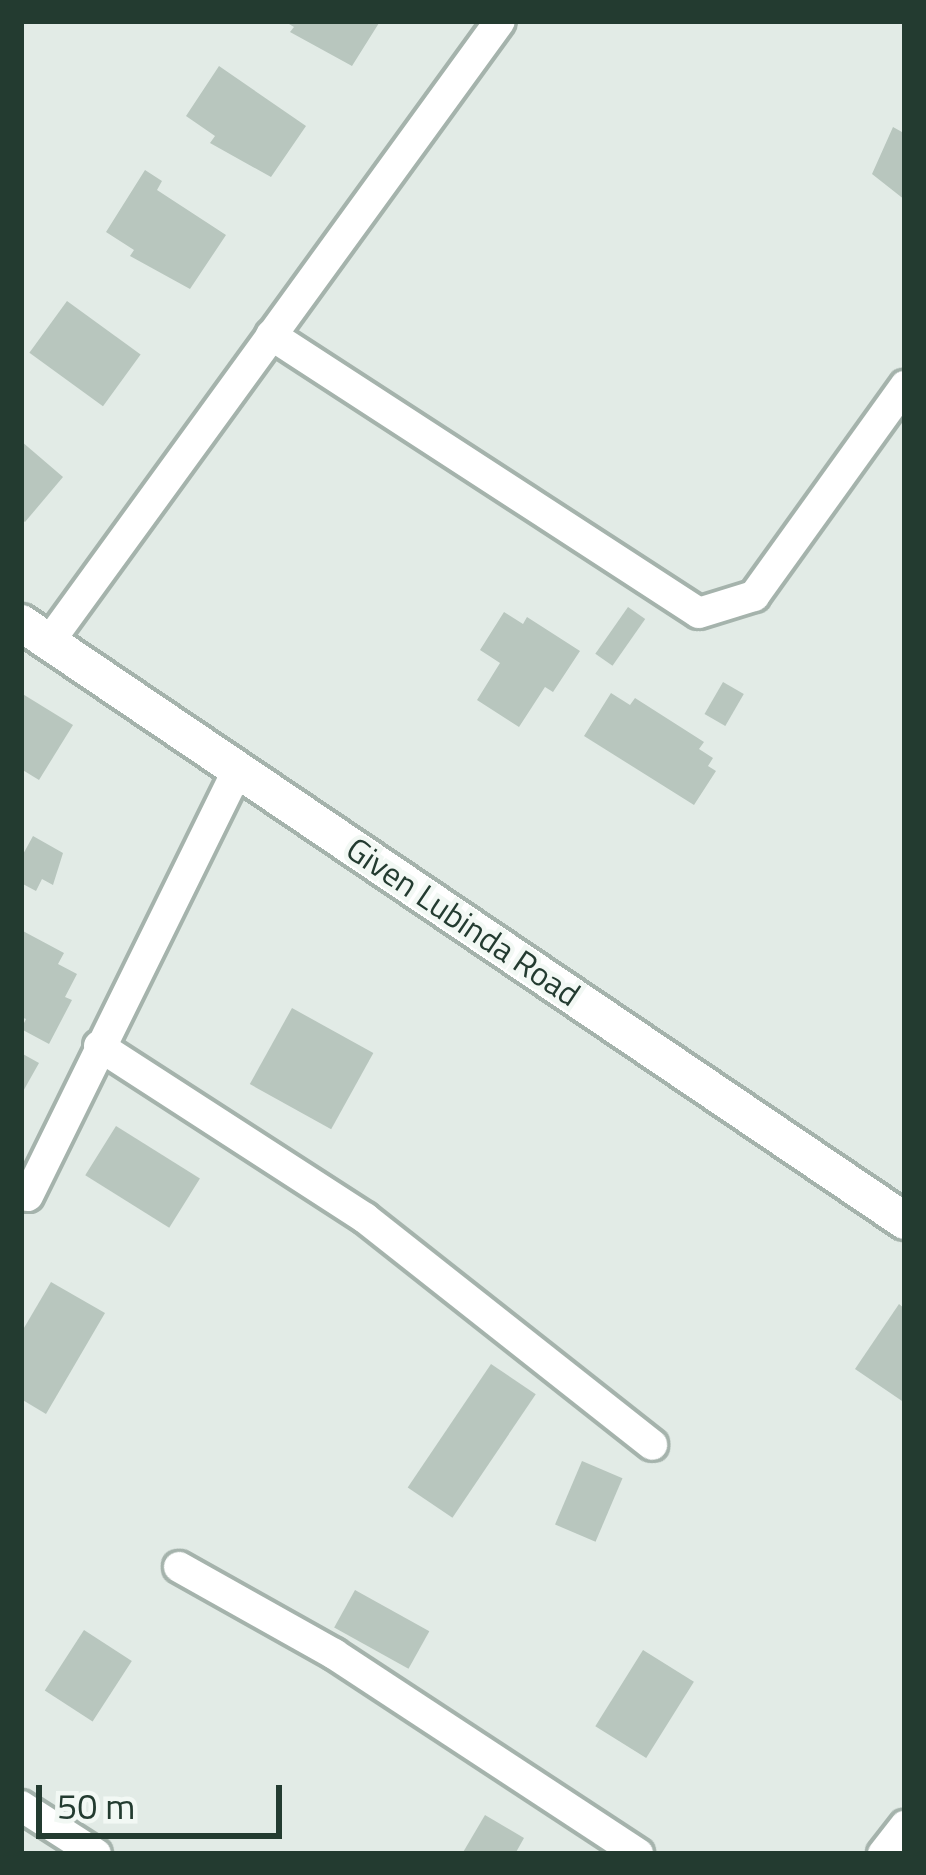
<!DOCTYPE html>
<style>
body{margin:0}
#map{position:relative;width:926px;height:1875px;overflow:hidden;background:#e2ebe6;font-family:"Titillium Web",sans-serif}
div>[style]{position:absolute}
.building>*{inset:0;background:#b8c6be;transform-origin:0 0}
.roads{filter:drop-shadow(3px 0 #a5b3ac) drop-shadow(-3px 0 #a5b3ac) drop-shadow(0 3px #a5b3ac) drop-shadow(0 -3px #a5b3ac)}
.street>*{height:30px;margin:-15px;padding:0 15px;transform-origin:15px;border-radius:15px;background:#fff}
.secondary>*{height:36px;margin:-18px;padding:0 18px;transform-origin:18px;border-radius:18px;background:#fff}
span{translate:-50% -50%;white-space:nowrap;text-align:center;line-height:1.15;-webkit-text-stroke:9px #f2f8f4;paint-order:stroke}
.street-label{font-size:33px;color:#233b30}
.frame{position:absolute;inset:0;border:24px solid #233b30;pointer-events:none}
.scale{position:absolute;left:36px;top:1785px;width:246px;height:54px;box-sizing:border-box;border:6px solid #233b30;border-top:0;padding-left:15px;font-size:36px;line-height:42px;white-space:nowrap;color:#233b30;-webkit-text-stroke:9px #f2f8f4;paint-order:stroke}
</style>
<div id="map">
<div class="building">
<div style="clip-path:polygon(284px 21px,376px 21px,379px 23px,352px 66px,290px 32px,294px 27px)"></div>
<div style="clip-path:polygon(219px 66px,306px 126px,271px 177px,210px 143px,215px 136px,186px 116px)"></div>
<div style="clip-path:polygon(905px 126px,905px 200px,872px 174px,893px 127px,902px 132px)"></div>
<div style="clip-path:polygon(145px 170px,162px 181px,157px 190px,226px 235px,190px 289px,130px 256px,134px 250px,106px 232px)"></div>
<div style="left:67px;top:301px;width:91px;height:64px;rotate:36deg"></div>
<div style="clip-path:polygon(21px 441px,63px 477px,25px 522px,21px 519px)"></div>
<div style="left:628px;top:607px;width:21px;height:57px;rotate:35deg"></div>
<div style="clip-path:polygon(504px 612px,523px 624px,527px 617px,580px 651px,553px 692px,545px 687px,519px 727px,477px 700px,500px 663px,480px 650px)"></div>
<div style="left:723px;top:682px;width:24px;height:37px;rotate:30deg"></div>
<div style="clip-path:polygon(21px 693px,73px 725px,39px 780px,21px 769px)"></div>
<div style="clip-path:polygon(611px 693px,630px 705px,635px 698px,704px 742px,699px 749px,713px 758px,708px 766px,716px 771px,694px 805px,584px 736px)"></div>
<div style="clip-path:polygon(33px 836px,63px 853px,53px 885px,42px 879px,36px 891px,21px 883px,21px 858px)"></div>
<div style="clip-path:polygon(21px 930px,64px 953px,58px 964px,77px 974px,65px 997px,72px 1000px,49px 1044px,21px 1029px,26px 1019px,21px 1017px)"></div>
<div style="left:292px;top:1008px;width:93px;height:87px;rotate:29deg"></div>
<div style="clip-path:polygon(21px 1053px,39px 1063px,21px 1095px)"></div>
<div style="left:116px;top:1126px;width:99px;height:58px;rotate:32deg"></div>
<div style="clip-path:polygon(51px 1282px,105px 1313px,46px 1414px,21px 1399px,21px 1333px)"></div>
<div style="clip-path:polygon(899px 1304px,905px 1309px,905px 1403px,855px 1369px)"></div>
<div style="left:491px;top:1364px;width:54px;height:149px;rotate:34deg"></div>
<div style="left:582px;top:1461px;width:44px;height:69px;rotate:23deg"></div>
<div style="left:355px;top:1590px;width:85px;height:43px;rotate:29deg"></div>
<div style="left:84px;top:1630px;width:57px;height:72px;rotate:33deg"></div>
<div style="left:643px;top:1650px;width:60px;height:90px;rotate:32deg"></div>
<div style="clip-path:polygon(485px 1815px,524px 1838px,515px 1854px,462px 1854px)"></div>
</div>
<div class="roads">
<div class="street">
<div style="left:271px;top:335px;width:510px;rotate:33.01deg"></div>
<div style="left:699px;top:613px;width:58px;rotate:-17.2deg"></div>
<div style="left:754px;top:596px;width:259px;rotate:-54.3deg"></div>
<div style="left:49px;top:642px;width:767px;rotate:-54.01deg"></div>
<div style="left:99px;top:1046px;width:317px;rotate:32.9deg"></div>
<div style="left:365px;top:1218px;width:366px;rotate:38.3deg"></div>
<div style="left:28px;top:1196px;width:475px;rotate:-63.8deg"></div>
<div style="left:179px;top:1567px;width:178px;rotate:29.3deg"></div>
<div style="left:334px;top:1654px;width:364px;rotate:33.3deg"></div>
<div style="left:21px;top:1806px;width:89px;rotate:32.6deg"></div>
<div style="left:883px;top:1854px;width:36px;rotate:-52deg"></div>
</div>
<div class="secondary">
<div style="left:21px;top:623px;width:1067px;rotate:34.08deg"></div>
</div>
</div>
<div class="street-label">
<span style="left:463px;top:922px;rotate:34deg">Given Lubinda Road</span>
</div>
<div class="frame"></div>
<div class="scale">50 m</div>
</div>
